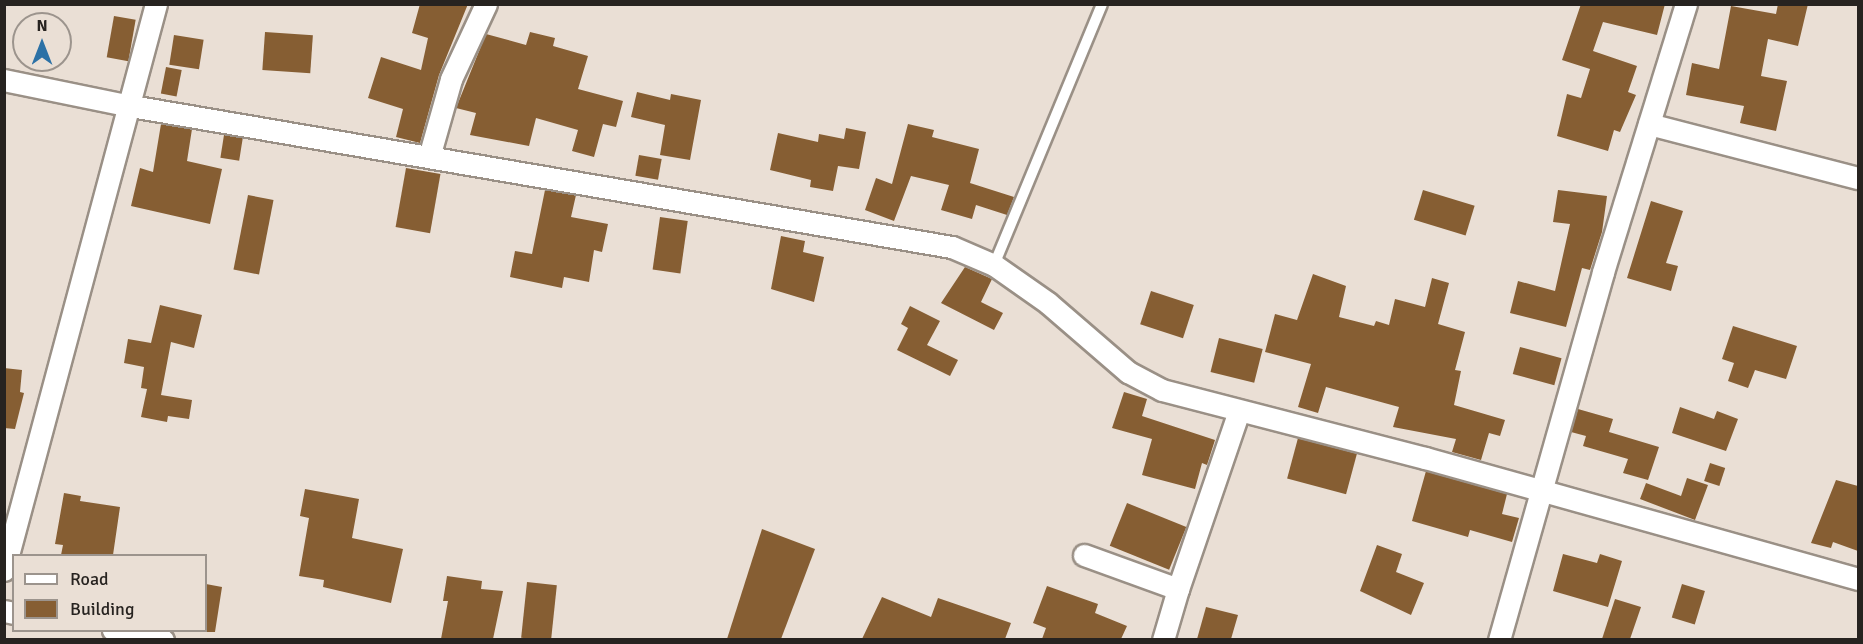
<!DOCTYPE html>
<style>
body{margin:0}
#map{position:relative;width:1863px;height:644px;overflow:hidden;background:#eadfd5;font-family:Signika,sans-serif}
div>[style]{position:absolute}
.building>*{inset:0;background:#865e33;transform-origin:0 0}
.roads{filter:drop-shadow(2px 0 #9a9086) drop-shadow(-2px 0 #9a9086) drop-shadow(0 2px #9a9086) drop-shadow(0 -2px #9a9086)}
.lane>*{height:10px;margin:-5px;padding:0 5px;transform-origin:5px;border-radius:5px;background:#fff}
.street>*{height:21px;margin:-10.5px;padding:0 10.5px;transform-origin:10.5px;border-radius:10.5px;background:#fff}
span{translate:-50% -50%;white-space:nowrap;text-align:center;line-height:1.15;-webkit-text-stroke:6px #eadfd5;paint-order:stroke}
.frame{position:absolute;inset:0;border:6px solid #272320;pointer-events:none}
.legend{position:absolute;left:12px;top:554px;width:195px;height:78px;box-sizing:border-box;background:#eadfd5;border:2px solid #9c948d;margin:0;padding:8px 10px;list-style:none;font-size:18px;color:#272320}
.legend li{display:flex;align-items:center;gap:12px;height:30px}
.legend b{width:30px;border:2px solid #9c948d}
.north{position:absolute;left:12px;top:12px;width:60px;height:60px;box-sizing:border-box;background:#eadfd5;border:2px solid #9c948d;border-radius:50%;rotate:0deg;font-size:16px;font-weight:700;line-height:24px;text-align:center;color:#272320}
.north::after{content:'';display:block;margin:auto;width:21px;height:27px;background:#2c71a6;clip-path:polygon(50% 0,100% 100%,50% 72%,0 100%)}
</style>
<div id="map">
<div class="building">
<div style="clip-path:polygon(420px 4px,468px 4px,439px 75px,420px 143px,396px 137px,403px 109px,368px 98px,381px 57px,421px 70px,428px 38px,412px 33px)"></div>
<div style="clip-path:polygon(1581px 4px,1665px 4px,1657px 35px,1603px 22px,1593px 51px,1637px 66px,1628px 92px,1636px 95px,1620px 132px,1614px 130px,1608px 151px,1557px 136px,1567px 94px,1581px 98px,1590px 69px,1562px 60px)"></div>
<div style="clip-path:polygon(1778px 4px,1808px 4px,1798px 46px,1768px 39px,1761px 76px,1787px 81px,1776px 131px,1740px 123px,1744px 106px,1686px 95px,1692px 63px,1719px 69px,1731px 6px,1776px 14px)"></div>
<div style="left:114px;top:16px;width:22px;height:42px;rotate:10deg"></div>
<div style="left:265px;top:32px;width:48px;height:38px;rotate:4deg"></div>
<div style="clip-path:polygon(530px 32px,555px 38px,553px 46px,588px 56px,578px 89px,623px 101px,616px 127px,603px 124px,594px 157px,572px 151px,578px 130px,536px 118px,529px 146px,470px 135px,476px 113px,456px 108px,486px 34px,526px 45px)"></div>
<div style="left:174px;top:35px;width:30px;height:30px;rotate:9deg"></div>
<div style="left:166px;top:67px;width:16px;height:27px;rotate:11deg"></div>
<div style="clip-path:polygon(637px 92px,670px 100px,671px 94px,701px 100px,690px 160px,660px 155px,665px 125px,631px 117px)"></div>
<div style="clip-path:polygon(161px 124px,192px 129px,187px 161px,222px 169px,210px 224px,131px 206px,140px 168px,153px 172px)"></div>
<div style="clip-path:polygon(908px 124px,934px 130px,932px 137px,979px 149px,970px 183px,1014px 197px,1007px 215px,976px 205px,972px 219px,941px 210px,949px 185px,911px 176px,894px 221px,865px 210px,876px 178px,892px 184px)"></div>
<div style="clip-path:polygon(846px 128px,866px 132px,859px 169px,838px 166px,833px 191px,810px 187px,811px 180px,770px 170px,778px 133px,818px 142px,819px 134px,844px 139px)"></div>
<div style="left:224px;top:135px;width:19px;height:23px;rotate:9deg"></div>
<div style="left:639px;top:155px;width:23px;height:21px;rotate:10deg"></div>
<div style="left:406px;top:168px;width:35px;height:60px;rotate:10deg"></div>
<div style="clip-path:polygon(545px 190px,576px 195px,571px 217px,608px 224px,602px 252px,594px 250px,589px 282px,564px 277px,562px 288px,510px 277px,515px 251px,532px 254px)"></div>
<div style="left:1423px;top:190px;width:54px;height:31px;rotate:17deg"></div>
<div style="clip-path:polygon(1558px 190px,1607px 196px,1602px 232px,1590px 270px,1582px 268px,1566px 327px,1510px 313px,1518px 281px,1555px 291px,1570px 224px,1553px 222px)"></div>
<div style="left:248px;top:195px;width:26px;height:76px;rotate:11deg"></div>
<div style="clip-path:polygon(1651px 201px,1683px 211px,1666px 263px,1678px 266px,1671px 291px,1627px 278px)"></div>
<div style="left:660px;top:217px;width:28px;height:53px;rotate:8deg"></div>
<div style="clip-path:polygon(781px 236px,805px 241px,803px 252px,824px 257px,814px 302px,771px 289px)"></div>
<div style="clip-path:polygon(965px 267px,992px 279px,981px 302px,1003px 313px,994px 330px,941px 303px)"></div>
<div style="clip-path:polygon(1313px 274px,1346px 286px,1339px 317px,1374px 326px,1376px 321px,1389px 325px,1395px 299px,1425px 307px,1432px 278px,1449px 283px,1438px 324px,1465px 332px,1455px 370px,1461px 371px,1454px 405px,1505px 420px,1500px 436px,1489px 433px,1481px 460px,1452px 452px,1456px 439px,1393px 427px,1399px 407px,1326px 387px,1318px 413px,1298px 407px,1311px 364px,1265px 352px,1275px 314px,1297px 320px)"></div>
<div style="left:1151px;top:291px;width:45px;height:35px;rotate:18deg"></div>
<div style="clip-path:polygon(160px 305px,202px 315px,194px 348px,171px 342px,161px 395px,192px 400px,189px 419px,168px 416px,167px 422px,141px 417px,147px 389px,141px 388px,144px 367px,124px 363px,128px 339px,151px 343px)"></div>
<div style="clip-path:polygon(910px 306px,940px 321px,927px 345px,958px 360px,950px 376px,897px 350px,908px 328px,901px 324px)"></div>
<div style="clip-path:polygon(1733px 326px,1797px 346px,1786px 379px,1755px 370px,1748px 388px,1728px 381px,1734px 363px,1722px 359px)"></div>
<div style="left:1219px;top:338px;width:45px;height:35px;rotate:14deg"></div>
<div style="left:1520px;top:347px;width:43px;height:28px;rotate:15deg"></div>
<div style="clip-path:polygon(4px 368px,22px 370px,20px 392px,24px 393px,15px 429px,4px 428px)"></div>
<div style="clip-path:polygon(1124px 392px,1147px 399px,1142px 416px,1215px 440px,1207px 465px,1202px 463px,1195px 489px,1142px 475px,1152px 439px,1112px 428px)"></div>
<div style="clip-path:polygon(1680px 407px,1714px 419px,1717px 411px,1738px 419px,1726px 451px,1672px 433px)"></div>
<div style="clip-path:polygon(1578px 409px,1613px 419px,1609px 432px,1659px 447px,1648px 480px,1623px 473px,1628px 459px,1583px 446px,1586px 436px,1571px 432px)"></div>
<div style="left:1298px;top:438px;width:61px;height:42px;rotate:15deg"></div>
<div style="left:1710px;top:463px;width:16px;height:19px;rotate:18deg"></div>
<div style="clip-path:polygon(1426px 471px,1507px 494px,1502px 514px,1519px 518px,1512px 542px,1470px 530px,1468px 537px,1412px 521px)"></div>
<div style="clip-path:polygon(1687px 478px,1708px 485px,1695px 520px,1640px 499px,1646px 483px,1681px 496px)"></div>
<div style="clip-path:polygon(1836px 480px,1858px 486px,1858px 551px,1833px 542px,1831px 548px,1811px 543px)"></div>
<div style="clip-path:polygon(305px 489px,359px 499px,352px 538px,403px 549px,391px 603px,323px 587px,324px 580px,299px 576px,309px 518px,300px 516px)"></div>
<div style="clip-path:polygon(64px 493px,81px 496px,80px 501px,120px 507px,113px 555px,61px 555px,63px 545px,55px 544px)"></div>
<div style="left:1127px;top:503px;width:64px;height:46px;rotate:22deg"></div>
<div style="clip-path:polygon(762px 529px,815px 549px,781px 639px,727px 639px)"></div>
<div style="clip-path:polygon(1377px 545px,1402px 554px,1396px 572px,1424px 583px,1411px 615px,1360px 591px)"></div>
<div style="clip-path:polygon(1563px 554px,1597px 563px,1600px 554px,1622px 561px,1608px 607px,1553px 591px)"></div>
<div style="clip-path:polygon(447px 576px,482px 581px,481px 589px,503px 591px,493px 639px,441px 639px,448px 601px,443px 601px)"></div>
<div style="left:527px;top:582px;width:30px;height:56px;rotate:6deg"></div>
<div style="clip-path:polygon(206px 584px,222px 587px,215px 632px,206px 632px)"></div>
<div style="left:1682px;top:584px;width:24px;height:35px;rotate:17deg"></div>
<div style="clip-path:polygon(1047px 586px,1098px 604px,1095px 613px,1127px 626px,1121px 639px,1042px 639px,1046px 628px,1033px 623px)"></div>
<div style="clip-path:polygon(882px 597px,931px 617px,938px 598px,1011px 623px,1005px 639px,862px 639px)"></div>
<div style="clip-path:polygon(1615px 599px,1641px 607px,1630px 639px,1602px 639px)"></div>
<div style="clip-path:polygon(1206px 607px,1238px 615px,1231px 639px,1197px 639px)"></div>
</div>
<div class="roads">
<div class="lane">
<div style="left:994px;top:265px;width:282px;rotate:-67.5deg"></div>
</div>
<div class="street">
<div style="left:4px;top:80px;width:130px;rotate:11.6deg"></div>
<div style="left:131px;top:106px;width:833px;rotate:9.75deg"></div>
<div style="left:952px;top:247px;width:46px;rotate:23.2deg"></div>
<div style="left:994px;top:265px;width:66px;rotate:35.1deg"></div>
<div style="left:1048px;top:303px;width:106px;rotate:40.8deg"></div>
<div style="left:1128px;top:372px;width:38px;rotate:28deg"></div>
<div style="left:1162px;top:390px;width:272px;rotate:14.5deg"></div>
<div style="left:1425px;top:458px;width:450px;rotate:15.6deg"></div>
<div style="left:1649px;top:124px;width:216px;rotate:14.5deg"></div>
<div style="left:429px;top:157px;width:81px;rotate:-74.2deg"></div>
<div style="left:451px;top:79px;width:83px;rotate:-65deg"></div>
<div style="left:1084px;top:555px;width:100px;rotate:19.9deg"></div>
<div style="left:1178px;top:589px;width:188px;rotate:-71.1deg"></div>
<div style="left:4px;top:570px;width:586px;rotate:-74.97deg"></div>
<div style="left:4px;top:611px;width:10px;rotate:11deg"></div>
<div style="left:113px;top:630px;width:51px;rotate:11.3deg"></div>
<div style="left:1163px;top:640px;width:53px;rotate:-73.6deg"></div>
<div style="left:1499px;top:640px;width:382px;rotate:-74.2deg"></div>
<div style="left:1603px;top:272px;width:281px;rotate:-72.8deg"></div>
</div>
</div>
<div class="frame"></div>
<ul class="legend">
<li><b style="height:8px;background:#fff"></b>Road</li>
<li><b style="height:16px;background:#865e33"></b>Building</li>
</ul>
<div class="north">N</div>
</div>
